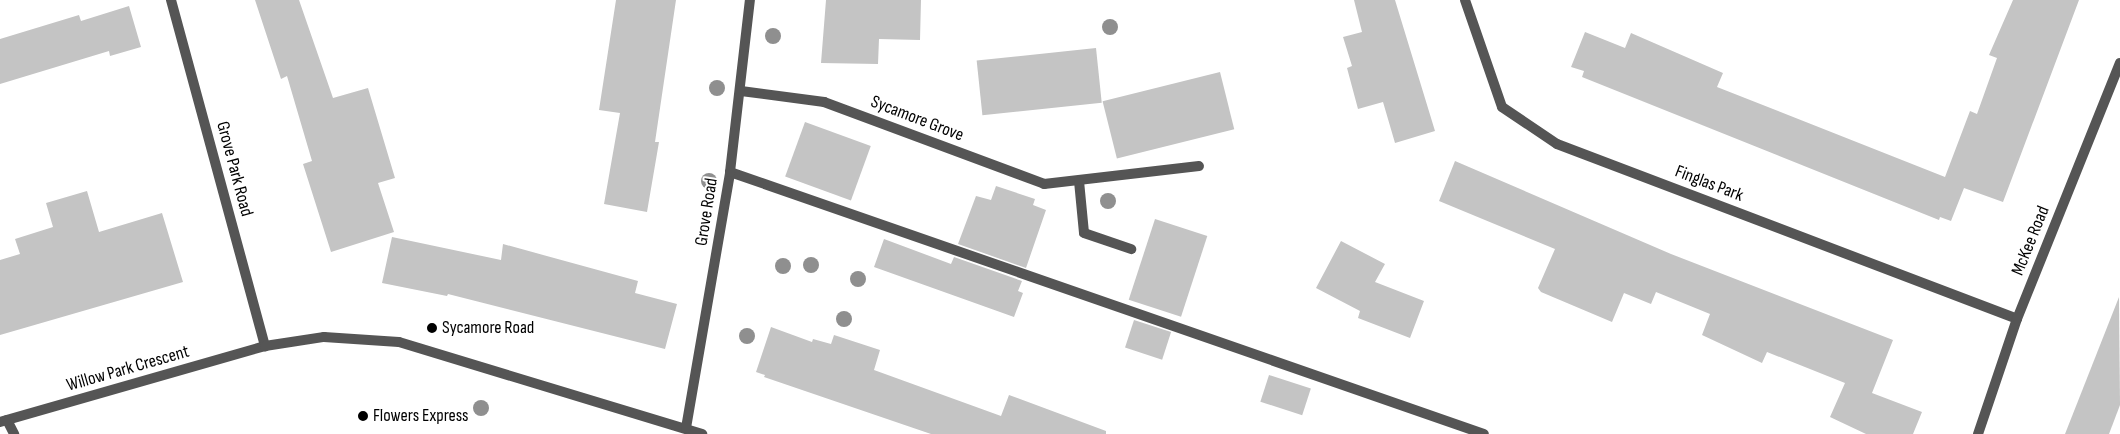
<!DOCTYPE html>
<style>
body{margin:0}
#map{position:relative;width:2120px;height:434px;overflow:hidden;background:#fff;font-family:"Sofia Sans Condensed",sans-serif}
div>[style]{position:absolute}
.building>*{inset:0;background:#c4c4c4;transform-origin:0 0}
.service>*{height:10px;margin:-5px;padding:0 5px;transform-origin:5px;border-radius:5px;background:#555}
.minor>*{height:10px;margin:-5px;padding:0 5px;transform-origin:5px;border-radius:5px;background:#555}
.trees>*{width:16px;height:16px;margin:-8px;border-radius:50%;background:#8f8f8f}
.dots>*{width:14px;height:14px;translate:-50% -50%;box-sizing:border-box;border:2px solid #fff;border-radius:50%}
span{translate:-50% -50%;white-space:nowrap;text-align:center;line-height:1.15;-webkit-text-stroke:4px #fff;paint-order:stroke}
.street-label{font-size:18px;color:#000}
.poi-label{font-size:18px;color:#000}
.left{translate:0 -50%;text-align:left}
</style>
<div id="map">
<div class="building">
<div style="clip-path:polygon(255px 0,299px 0,333px 98px,368px 88px,395px 178px,378px 183px,394px 232px,331px 252px,303px 164px,312px 161px,287px 76px,281px 79px)"></div>
<div style="clip-path:polygon(616px 0,676px 0,655px 142px,659px 142px,647px 212px,604px 204px,620px 113px,599px 110px)"></div>
<div style="clip-path:polygon(826px 0,921px 0,920px 40px,879px 39px,878px 64px,821px 63px)"></div>
<div style="clip-path:polygon(1354px 0,1395px 0,1435px 131px,1395px 143px,1383px 102px,1358px 109px,1347px 68px,1352px 66px,1343px 37px,1362px 32px)"></div>
<div style="clip-path:polygon(2013px 0,2079px 0,2003px 202px,1964px 188px,1951px 221px,1940px 217px,1939px 220px,1582px 77px,1584px 71px,1571px 67px,1585px 32px,1625px 48px,1631px 33px,1723px 73px,1717px 87px,1945px 177px,1970px 111px,1977px 114px,1997px 58px,1989px 55px)"></div>
<div style="clip-path:polygon(129px 6px,141px 47px,110px 56px,109px 51px,0 84px,0 39px,79px 15px,81px 21px)"></div>
<div style="left:1096px;top:48px;width:55px;height:120px;rotate:84deg"></div>
<div style="left:1220px;top:72px;width:59px;height:121px;rotate:76deg"></div>
<div style="left:805px;top:122px;width:70px;height:58px;rotate:20deg"></div>
<div style="clip-path:polygon(1455px 161px,1671px 254px,1893px 340px,1872px 393px,1922px 412px,1913px 434px,1866px 434px,1830px 417px,1845px 383px,1767px 352px,1762px 363px,1702px 335px,1710px 314px,1656px 292px,1651px 304px,1624px 293px,1612px 322px,1541px 292px,1538px 288px,1555px 249px,1439px 201px)"></div>
<div style="clip-path:polygon(996px 186px,1035px 199px,1033px 205px,1046px 210px,1026px 268px,958px 244px,976px 196px,991px 200px)"></div>
<div style="clip-path:polygon(87px 191px,99px 232px,162px 213px,183px 282px,0 335px,0 260px,20px 254px,15px 239px,53px 227px,46px 203px)"></div>
<div style="left:1155px;top:219px;width:55px;height:85px;rotate:18deg"></div>
<div style="clip-path:polygon(392px 237px,501px 260px,503px 244px,638px 281px,635px 293px,677px 304px,665px 349px,448px 294px,447px 296px,382px 283px)"></div>
<div style="clip-path:polygon(884px 239px,951px 264px,954px 257px,1022px 281px,1018px 291px,1023px 293px,1014px 317px,874px 267px)"></div>
<div style="clip-path:polygon(1341px 241px,1385px 264px,1375px 282px,1424px 301px,1410px 338px,1358px 318px,1360px 311px,1316px 288px)"></div>
<div style="clip-path:polygon(2119px 297px,2120px 405px,2109px 434px,2065px 434px)"></div>
<div style="left:1134px;top:320px;width:39px;height:29px;rotate:18deg"></div>
<div style="clip-path:polygon(771px 327px,812px 342px,813px 339px,831px 344px,834px 335px,880px 350px,874px 370px,1001px 416px,1009px 395px,1106px 431px,1106px 434px,931px 434px,764px 377px,765px 375px,756px 372px)"></div>
<div style="left:1269px;top:375px;width:44px;height:28px;rotate:18deg"></div>
</div>
<div class="service">
<div style="left:730px;top:172px;width:798px;rotate:19.16deg"></div>
</div>
<div class="minor">
<div style="left:171px;top:0;width:359px;rotate:74.8deg"></div>
<div style="left:1465px;top:0;width:113px;rotate:70.9deg"></div>
<div style="left:1502px;top:107px;width:66px;rotate:33.9deg"></div>
<div style="left:1557px;top:144px;width:492px;rotate:20.8deg"></div>
<div style="left:741px;top:91px;width:84px;rotate:7.5deg"></div>
<div style="left:824px;top:102px;width:235px;rotate:20.4deg"></div>
<div style="left:1044px;top:184px;width:156px;rotate:-6.6deg"></div>
<div style="left:1079px;top:181px;width:52px;rotate:84.5deg"></div>
<div style="left:1084px;top:233px;width:50px;rotate:18.8deg"></div>
<div style="left:7px;top:420px;width:16px;rotate:63deg"></div>
<div style="left:0;top:422px;width:276px;rotate:-16deg"></div>
<div style="left:265px;top:346px;width:60px;rotate:-8.7deg"></div>
<div style="left:324px;top:337px;width:75px;rotate:3.8deg"></div>
<div style="left:399px;top:342px;width:317px;rotate:16.9deg"></div>
<div style="left:686px;top:428px;width:260px;rotate:-80.2deg"></div>
<div style="left:730px;top:172px;width:173px;rotate:-83.4deg"></div>
<div style="left:1978px;top:434px;width:121px;rotate:-71.3deg"></div>
<div style="left:2017px;top:319px;width:276px;rotate:-68.1deg"></div>
</div>
<div class="trees">
<div style="left:1110px;top:27px"></div>
<div style="left:773px;top:36px"></div>
<div style="left:717px;top:88px"></div>
<div style="left:709px;top:181px"></div>
<div style="left:1108px;top:201px"></div>
<div style="left:811px;top:265px"></div>
<div style="left:783px;top:266px"></div>
<div style="left:858px;top:279px"></div>
<div style="left:844px;top:319px"></div>
<div style="left:747px;top:336px"></div>
<div style="left:481px;top:408px"></div>
</div>
<div class="dots">
<div style="left:432px;top:328px;background:#000"></div>
<div style="left:363px;top:416px;background:#000"></div>
</div>
<div class="street-label">
<span style="left:917px;top:119px;rotate:21deg">Sycamore Grove</span>
<span style="left:234px;top:169px;rotate:75deg">Grove Park Road</span>
<span style="left:1709px;top:184px;rotate:21deg">Finglas Park</span>
<span style="left:707px;top:212px;rotate:-81deg">Grove Road</span>
<span style="left:2031px;top:241px;rotate:-68deg">McKee Road</span>
<span style="left:128px;top:369px;rotate:-16deg">Willow Park Crescent</span>
</div>
<div class="poi-label">
<span class="left" style="left:442px;top:328px">Sycamore Road</span>
<span class="left" style="left:373px;top:416px">Flowers Express</span>
</div>
</div>
